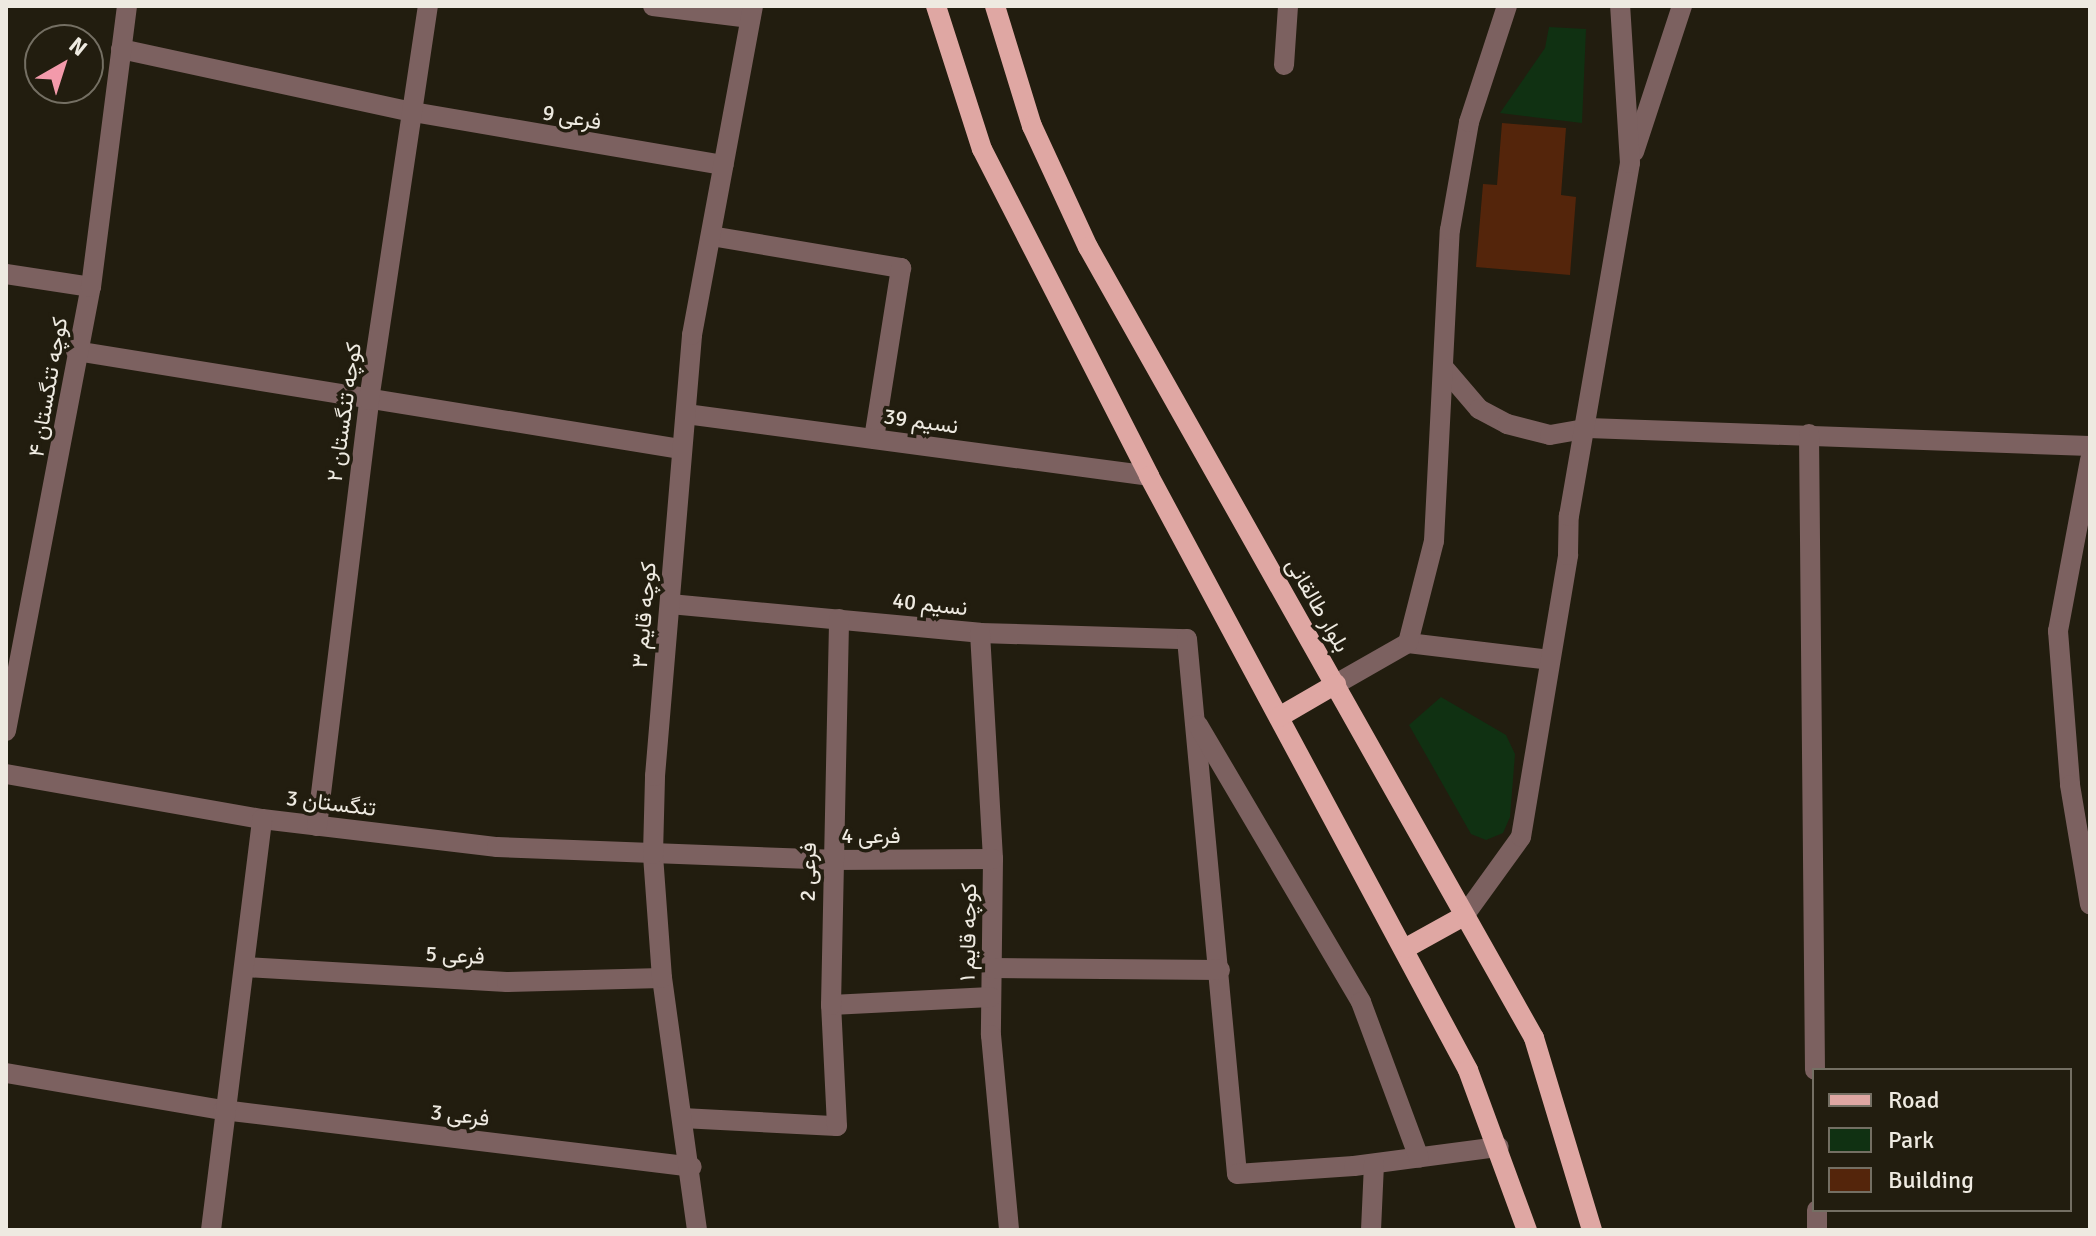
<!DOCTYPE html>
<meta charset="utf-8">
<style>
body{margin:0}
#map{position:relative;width:2096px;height:1236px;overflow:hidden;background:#221d0f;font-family:Signika,Vazirmatn,sans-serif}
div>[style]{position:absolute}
.green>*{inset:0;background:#103112}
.building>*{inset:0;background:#54250b}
.lane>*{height:20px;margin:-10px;padding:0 10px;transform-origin:10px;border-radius:10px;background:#7c6160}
.street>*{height:20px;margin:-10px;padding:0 10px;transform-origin:10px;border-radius:10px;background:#7c6160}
.primary>*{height:20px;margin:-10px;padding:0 10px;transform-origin:10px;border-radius:10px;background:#dfa7a3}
span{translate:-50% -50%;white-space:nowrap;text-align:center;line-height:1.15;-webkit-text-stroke:7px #221d0f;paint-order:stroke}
.street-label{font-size:22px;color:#eeeae1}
.frame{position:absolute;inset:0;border:8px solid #eeeae1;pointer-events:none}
.legend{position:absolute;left:1812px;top:1068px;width:260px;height:144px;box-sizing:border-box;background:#221d0f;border:2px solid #746f63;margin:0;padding:10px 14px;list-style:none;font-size:24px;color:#eeeae1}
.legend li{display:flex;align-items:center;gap:16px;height:40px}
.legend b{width:40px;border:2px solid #746f63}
.north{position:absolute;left:24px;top:24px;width:80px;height:80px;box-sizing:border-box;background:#221d0f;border:2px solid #746f63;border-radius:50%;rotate:39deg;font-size:22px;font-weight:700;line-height:32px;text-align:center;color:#eeeae1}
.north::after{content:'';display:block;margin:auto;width:28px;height:36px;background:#f39aab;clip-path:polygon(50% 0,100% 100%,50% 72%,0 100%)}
</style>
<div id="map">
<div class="green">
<div style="clip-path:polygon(1549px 27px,1586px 29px,1582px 123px,1500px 113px,1545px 48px)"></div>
<div style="clip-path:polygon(1441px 697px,1506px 735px,1515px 754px,1510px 817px,1503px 833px,1486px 840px,1471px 834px,1409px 725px)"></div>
</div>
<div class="building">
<div style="clip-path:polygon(1502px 123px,1566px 128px,1561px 195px,1576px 197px,1570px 275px,1476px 267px,1483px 184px,1497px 185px)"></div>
</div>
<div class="lane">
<div style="left:121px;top:49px;width:299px;rotate:12.2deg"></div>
<div style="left:1284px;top:65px;width:59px;rotate:-86.1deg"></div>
<div style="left:1634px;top:152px;width:154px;rotate:-71.8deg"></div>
<div style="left:6px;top:274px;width:86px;rotate:8.7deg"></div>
<div style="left:1444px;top:368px;width:54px;rotate:49.5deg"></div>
<div style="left:1479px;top:409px;width:32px;rotate:28deg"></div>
<div style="left:1507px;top:424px;width:44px;rotate:14.3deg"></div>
<div style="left:1550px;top:435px;width:39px;rotate:-10deg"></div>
<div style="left:1588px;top:428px;width:502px;rotate:2.05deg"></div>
<div style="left:1809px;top:434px;width:636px;rotate:89.46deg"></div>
<div style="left:2090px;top:460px;width:174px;rotate:100.6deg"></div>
<div style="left:2058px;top:631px;width:154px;rotate:85.5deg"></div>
<div style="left:2070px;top:785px;width:121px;rotate:80.5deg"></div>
<div style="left:1408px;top:643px;width:143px;rotate:6.8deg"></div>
<div style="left:1336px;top:684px;width:83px;rotate:-29.7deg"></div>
<div style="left:1408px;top:643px;width:105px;rotate:-75.7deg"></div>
<div style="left:1434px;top:541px;width:311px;rotate:-87.1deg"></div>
<div style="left:1450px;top:230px;width:110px;rotate:-80deg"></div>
<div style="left:1469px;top:122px;width:122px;rotate:-71.9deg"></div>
<div style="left:1464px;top:916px;width:97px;rotate:-54.2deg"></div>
<div style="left:1521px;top:837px;width:286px;rotate:-80.5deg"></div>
<div style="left:1568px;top:555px;width:39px;rotate:-89deg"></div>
<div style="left:1569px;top:516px;width:358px;rotate:-80.2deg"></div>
<div style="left:1630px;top:163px;width:157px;rotate:-93.6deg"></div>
<div style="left:1817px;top:1210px;width:20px;rotate:90deg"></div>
</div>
<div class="street">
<div style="left:653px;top:6px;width:98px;rotate:7.1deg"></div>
<div style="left:413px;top:112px;width:315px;rotate:9.7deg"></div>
<div style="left:711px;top:236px;width:193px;rotate:9.6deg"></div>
<div style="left:901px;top:268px;width:173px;rotate:99deg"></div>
<div style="left:76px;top:351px;width:613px;rotate:9.2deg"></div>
<div style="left:686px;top:414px;width:467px;rotate:7.6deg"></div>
<div style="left:670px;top:604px;width:311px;rotate:5.3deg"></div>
<div style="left:980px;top:633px;width:207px;rotate:1.7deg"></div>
<div style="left:1187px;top:639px;width:537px;rotate:84.66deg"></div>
<div style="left:1237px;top:1174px;width:117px;rotate:-3.9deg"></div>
<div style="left:1354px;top:1166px;width:146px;rotate:-7.5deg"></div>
<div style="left:980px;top:633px;width:226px;rotate:86.7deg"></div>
<div style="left:993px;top:859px;width:176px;rotate:90.7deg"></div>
<div style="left:991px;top:1035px;width:196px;rotate:84.7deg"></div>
<div style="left:1198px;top:725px;width:321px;rotate:59.5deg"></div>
<div style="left:1361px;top:1002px;width:166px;rotate:69.6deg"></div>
<div style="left:6px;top:731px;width:452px;rotate:-79.2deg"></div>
<div style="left:91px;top:287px;width:283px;rotate:-82.7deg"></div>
<div style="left:6px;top:774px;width:260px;rotate:10deg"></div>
<div style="left:262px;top:819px;width:237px;rotate:6.8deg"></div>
<div style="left:497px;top:847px;width:335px;rotate:2.2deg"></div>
<div style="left:832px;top:860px;width:161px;rotate:-0.4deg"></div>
<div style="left:317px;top:826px;width:429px;rotate:-83deg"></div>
<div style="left:369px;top:400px;width:398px;rotate:-81.5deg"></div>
<div style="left:245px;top:967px;width:262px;rotate:3.3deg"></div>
<div style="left:507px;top:982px;width:155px;rotate:-1.5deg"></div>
<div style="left:991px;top:968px;width:229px;rotate:0.5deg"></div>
<div style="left:831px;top:1005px;width:160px;rotate:-2.9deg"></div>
<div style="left:6px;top:1073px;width:220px;rotate:9.7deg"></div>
<div style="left:223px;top:1110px;width:472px;rotate:6.9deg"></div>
<div style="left:682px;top:1118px;width:155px;rotate:3deg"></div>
<div style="left:837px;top:1126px;width:121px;rotate:-92.8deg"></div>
<div style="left:831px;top:1005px;width:386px;rotate:-88.8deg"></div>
<div style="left:211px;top:1230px;width:414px;rotate:-82.9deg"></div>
<div style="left:697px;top:1230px;width:254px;rotate:-97.9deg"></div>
<div style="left:662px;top:978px;width:124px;rotate:-94.2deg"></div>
<div style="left:653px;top:854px;width:78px;rotate:-88.5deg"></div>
<div style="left:655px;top:776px;width:443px;rotate:-85.2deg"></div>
<div style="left:692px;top:335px;width:335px;rotate:-79.5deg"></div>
<div style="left:1371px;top:1230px;width:66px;rotate:-87.4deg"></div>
</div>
<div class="primary">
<div style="left:936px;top:6px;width:150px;rotate:72.2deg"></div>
<div style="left:982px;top:149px;width:367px;rotate:62.9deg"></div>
<div style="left:1149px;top:476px;width:674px;rotate:61.76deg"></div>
<div style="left:1468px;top:1070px;width:171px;rotate:69.8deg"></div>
<div style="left:995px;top:6px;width:126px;rotate:72.9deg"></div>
<div style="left:1032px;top:126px;width:133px;rotate:65.2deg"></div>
<div style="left:1088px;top:247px;width:908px;rotate:60.58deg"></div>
<div style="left:1534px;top:1038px;width:201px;rotate:73.2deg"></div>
<div style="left:1279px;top:717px;width:66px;rotate:-30.1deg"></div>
<div style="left:1406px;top:948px;width:66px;rotate:-28.9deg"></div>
</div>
<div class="street-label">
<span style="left:572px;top:117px;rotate:10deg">فرعی 9</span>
<span style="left:48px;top:387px;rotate:-80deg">کوچه تنگستان ۴</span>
<span style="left:344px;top:412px;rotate:-82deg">کوچه تنگستان ۲</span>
<span style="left:921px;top:421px;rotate:8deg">نسیم 39</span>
<span style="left:930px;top:604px;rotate:6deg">نسیم 40</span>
<span style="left:1318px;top:605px;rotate:60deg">بلوار طالقانی</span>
<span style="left:644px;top:615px;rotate:-85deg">کوچه قایم ۳</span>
<span style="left:331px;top:803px;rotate:7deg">تنگستان 3</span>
<span style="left:871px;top:836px">فرعی 4</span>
<span style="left:808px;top:872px;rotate:-89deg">فرعی 2</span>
<span style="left:968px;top:932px;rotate:-89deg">کوچه قایم ۱</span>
<span style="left:455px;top:955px;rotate:3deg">فرعی 5</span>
<span style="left:460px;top:1115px;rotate:7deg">فرعی 3</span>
</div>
<div class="frame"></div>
<ul class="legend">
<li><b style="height:10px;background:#dfa7a3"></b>Road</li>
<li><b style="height:22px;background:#103112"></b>Park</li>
<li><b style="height:22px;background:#54250b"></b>Building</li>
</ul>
<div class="north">N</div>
</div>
